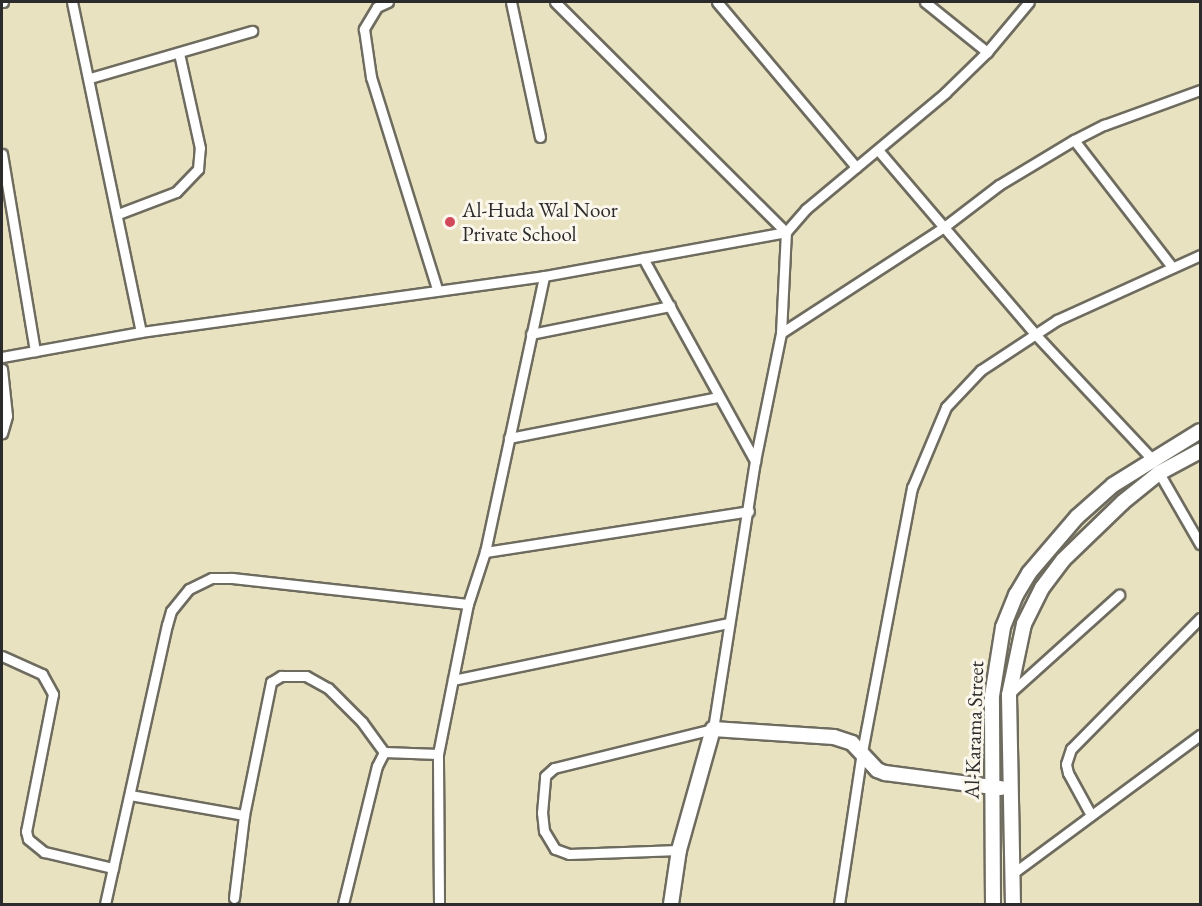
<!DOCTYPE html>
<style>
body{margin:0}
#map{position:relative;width:1202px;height:906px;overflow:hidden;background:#e9e2c0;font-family:"EB Garamond",serif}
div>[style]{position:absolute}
.roads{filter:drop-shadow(2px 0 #6e6b5f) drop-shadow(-2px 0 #6e6b5f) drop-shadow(0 2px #6e6b5f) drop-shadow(0 -2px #6e6b5f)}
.street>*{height:9px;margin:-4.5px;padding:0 4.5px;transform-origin:4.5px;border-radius:4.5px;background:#fff}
.secondary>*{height:14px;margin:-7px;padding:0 7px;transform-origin:7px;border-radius:7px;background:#fff}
.dots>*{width:16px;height:16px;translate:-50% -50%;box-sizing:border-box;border:3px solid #fbf7ec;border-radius:50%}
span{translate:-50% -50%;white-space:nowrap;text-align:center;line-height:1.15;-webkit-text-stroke:6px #fbf7ec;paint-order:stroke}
.poi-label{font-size:21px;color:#2b2b2b}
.left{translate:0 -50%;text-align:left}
.street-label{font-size:21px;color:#2b2b2b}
.frame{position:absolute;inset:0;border:3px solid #2b2b2b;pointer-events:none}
</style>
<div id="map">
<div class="roads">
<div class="street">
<div style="left:2px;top:2px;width:1px"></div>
<div style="left:72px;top:2px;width:337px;rotate:78.2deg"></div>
<div style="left:388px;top:2px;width:12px;rotate:156deg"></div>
<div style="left:377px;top:7px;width:26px;rotate:121deg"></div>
<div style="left:364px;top:29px;width:49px;rotate:81.7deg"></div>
<div style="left:371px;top:77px;width:222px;rotate:72.7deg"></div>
<div style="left:511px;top:2px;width:138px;rotate:77.9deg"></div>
<div style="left:555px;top:2px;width:326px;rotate:44.9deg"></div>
<div style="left:717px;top:2px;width:216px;rotate:49.9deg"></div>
<div style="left:925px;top:2px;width:80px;rotate:38.9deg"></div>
<div style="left:90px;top:78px;width:169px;rotate:-16.2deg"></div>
<div style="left:1074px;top:140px;width:160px;rotate:52.3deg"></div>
<div style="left:878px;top:150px;width:242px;rotate:49.5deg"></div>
<div style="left:1035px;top:334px;width:171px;rotate:46.9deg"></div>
<div style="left:2px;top:154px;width:200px;rotate:80.5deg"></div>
<div style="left:118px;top:214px;width:62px;rotate:-20.8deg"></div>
<div style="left:176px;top:192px;width:32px;rotate:-46deg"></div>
<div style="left:198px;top:169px;width:21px;rotate:-85deg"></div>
<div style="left:200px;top:148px;width:97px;rotate:-102.5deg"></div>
<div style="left:643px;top:258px;width:232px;rotate:61.1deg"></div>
<div style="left:781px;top:333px;width:194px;rotate:-33deg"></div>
<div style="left:944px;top:227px;width:69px;rotate:-37.4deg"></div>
<div style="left:999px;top:185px;width:87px;rotate:-31deg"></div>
<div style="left:1074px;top:140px;width:34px;rotate:-27deg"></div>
<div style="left:1104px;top:125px;width:102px;rotate:-20deg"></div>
<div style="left:531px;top:334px;width:142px;rotate:-11.4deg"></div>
<div style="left:2px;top:357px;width:141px;rotate:-10.2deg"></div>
<div style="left:141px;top:332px;width:407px;rotate:-7.9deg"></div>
<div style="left:544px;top:276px;width:246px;rotate:-10.3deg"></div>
<div style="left:2px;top:369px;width:47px;rotate:83.9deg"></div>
<div style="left:7px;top:416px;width:18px;rotate:106deg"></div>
<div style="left:509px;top:438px;width:213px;rotate:-11.1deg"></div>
<div style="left:1159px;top:473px;width:82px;rotate:60deg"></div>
<div style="left:485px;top:552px;width:267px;rotate:-8.8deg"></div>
<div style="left:2px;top:656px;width:44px;rotate:24.2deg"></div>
<div style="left:42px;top:674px;width:23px;rotate:61deg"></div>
<div style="left:53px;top:694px;width:140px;rotate:101.1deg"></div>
<div style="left:26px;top:831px;width:8px;rotate:76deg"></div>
<div style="left:28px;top:839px;width:21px;rotate:39deg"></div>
<div style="left:44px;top:852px;width:71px;rotate:13.1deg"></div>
<div style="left:453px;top:680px;width:281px;rotate:-11.7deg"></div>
<div style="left:1010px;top:693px;width:147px;rotate:-42deg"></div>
<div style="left:130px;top:795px;width:116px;rotate:10deg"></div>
<div style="left:1091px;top:815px;width:48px;rotate:-118.7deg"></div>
<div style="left:1068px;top:773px;width:9px;rotate:-103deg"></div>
<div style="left:1066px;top:764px;width:16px;rotate:-72deg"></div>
<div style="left:1071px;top:749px;width:184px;rotate:-45.4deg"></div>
<div style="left:679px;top:850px;width:110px;rotate:177.9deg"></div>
<div style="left:569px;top:854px;width:15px;rotate:-160deg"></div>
<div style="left:555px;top:849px;width:21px;rotate:-121deg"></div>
<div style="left:544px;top:831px;width:18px;rotate:-96deg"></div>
<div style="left:542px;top:813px;width:37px;rotate:-85deg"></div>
<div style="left:545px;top:776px;width:12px;rotate:-42deg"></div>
<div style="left:554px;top:768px;width:164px;rotate:-13.8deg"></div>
<div style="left:713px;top:729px;width:271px;rotate:-81.1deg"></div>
<div style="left:755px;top:461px;width:131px;rotate:-78.5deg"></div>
<div style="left:781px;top:333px;width:101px;rotate:-87.2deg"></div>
<div style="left:786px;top:232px;width:30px;rotate:-49deg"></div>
<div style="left:806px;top:209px;width:181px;rotate:-39.8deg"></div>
<div style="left:945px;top:93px;width:59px;rotate:-44.3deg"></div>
<div style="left:987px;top:52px;width:65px;rotate:-50deg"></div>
<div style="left:1012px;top:874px;width:234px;rotate:-36.5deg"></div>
<div style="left:234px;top:898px;width:84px;rotate:-83.1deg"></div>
<div style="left:244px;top:815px;width:136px;rotate:-78.5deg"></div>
<div style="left:271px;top:682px;width:12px;rotate:-31deg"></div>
<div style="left:281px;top:676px;width:25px"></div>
<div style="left:306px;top:676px;width:25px;rotate:29deg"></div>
<div style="left:328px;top:688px;width:48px;rotate:45deg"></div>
<div style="left:362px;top:722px;width:37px;rotate:54deg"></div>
<div style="left:105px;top:904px;width:286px;rotate:-77.5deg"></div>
<div style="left:167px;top:625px;width:15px;rotate:-74deg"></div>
<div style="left:171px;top:611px;width:28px;rotate:-51deg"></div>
<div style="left:189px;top:589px;width:25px;rotate:-26deg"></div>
<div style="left:212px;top:578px;width:20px"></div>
<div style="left:232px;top:578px;width:237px;rotate:6.3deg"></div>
<div style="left:343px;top:904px;width:142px;rotate:-76.2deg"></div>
<div style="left:377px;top:766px;width:16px;rotate:-63deg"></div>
<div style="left:384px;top:752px;width:54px;rotate:2.1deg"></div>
<div style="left:439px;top:904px;width:150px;rotate:-90.4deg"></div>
<div style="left:438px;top:754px;width:153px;rotate:-78.7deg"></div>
<div style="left:468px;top:604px;width:55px;rotate:-71.9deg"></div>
<div style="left:485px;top:552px;width:282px;rotate:-77.9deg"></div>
<div style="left:839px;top:904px;width:154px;rotate:-81.4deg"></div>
<div style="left:862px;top:752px;width:269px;rotate:-79.3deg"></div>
<div style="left:912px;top:488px;width:88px;rotate:-67.2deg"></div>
<div style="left:946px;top:407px;width:51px;rotate:-46.6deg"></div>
<div style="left:981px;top:370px;width:91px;rotate:-33.3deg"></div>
<div style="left:1057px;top:320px;width:157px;rotate:-24.4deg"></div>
</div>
<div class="secondary">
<div style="left:671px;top:904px;width:55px;rotate:-81.6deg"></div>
<div style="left:679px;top:850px;width:126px;rotate:-74.3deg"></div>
<div style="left:713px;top:729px;width:121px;rotate:3.8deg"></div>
<div style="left:834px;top:737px;width:19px;rotate:18deg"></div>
<div style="left:852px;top:743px;width:37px;rotate:47deg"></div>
<div style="left:877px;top:770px;width:9px;rotate:21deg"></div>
<div style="left:885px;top:773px;width:117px;rotate:7.4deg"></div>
<div style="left:993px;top:904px;width:208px;rotate:-90.3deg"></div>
<div style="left:992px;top:696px;width:70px;rotate:-80.9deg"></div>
<div style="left:1003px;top:627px;width:35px;rotate:-68deg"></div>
<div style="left:1016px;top:595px;width:26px;rotate:-59deg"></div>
<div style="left:1029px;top:573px;width:74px;rotate:-49.4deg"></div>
<div style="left:1077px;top:517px;width:48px;rotate:-41.6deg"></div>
<div style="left:1113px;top:485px;width:102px;rotate:-31.8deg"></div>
<div style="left:1013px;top:904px;width:209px;rotate:-91.1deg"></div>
<div style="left:1009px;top:695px;width:73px;rotate:-78.1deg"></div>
<div style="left:1024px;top:624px;width:40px;rotate:-63.4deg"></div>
<div style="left:1042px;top:588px;width:35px;rotate:-53deg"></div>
<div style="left:1063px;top:560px;width:83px;rotate:-44deg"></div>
<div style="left:1123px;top:502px;width:46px;rotate:-38.9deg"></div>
<div style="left:1159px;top:473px;width:47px;rotate:-28.2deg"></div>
</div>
</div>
<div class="dots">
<div style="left:450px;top:222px;background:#d1495b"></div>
</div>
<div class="poi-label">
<span class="left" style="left:462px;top:222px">Al-Huda Wal Noor<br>Private School</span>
</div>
<div class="street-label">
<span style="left:974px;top:730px;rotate:-88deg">Al-Karama Street</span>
</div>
<div class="frame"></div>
</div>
